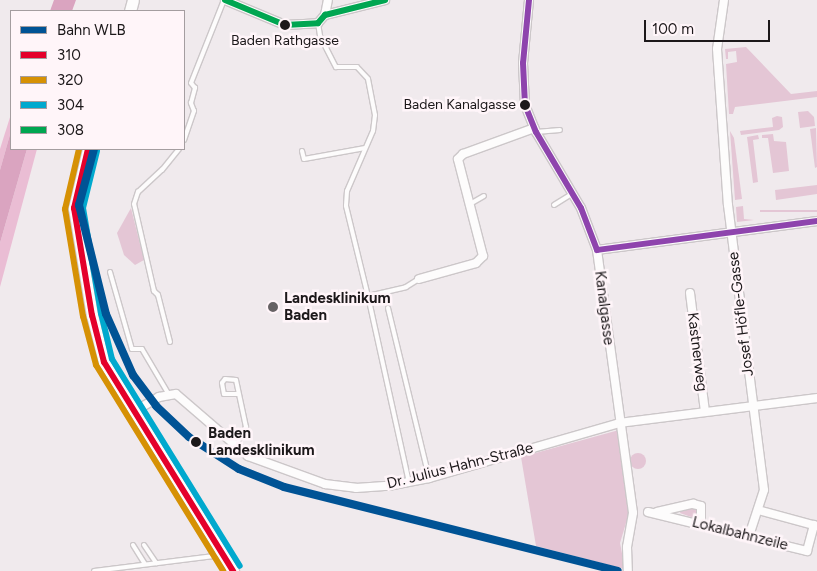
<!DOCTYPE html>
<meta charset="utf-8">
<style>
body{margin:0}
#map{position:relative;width:817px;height:571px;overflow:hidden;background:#f0eaed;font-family:Figtree,sans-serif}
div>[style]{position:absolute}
.green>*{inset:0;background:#e4c6d5;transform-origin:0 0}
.round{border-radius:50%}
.forest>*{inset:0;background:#eabdd4}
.water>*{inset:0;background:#daa4c0}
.roads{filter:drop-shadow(1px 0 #ccc7c9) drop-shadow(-1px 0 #ccc7c9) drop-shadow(0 1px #ccc7c9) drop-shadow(0 -1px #ccc7c9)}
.lane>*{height:4px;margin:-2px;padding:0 2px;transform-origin:2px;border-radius:2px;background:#fdfcfc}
.street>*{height:8px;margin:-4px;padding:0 4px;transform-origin:4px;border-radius:4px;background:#fdfcfc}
.secondary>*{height:11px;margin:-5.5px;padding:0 5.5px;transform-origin:5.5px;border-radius:5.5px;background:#fdfcfc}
.bus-1>*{height:6px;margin:-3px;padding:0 3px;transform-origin:3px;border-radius:3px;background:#e4002b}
.bus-2>*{height:6px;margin:-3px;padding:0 3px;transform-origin:3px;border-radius:3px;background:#d69104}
.bus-3>*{height:6px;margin:-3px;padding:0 3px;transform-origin:3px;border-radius:3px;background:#00a9ce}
.bus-4>*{height:6px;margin:-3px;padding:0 3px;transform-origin:3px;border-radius:3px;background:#00a651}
.bus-5>*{height:6px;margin:-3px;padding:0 3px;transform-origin:3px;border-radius:3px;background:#8e44ad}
.rail-1>*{height:8px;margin:-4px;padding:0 4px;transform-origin:4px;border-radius:4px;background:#005395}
.dots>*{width:14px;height:14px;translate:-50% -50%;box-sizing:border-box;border:2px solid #fff5f9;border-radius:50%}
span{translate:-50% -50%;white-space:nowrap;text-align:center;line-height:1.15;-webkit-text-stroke:5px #fff5f9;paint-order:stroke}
.bus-label{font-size:14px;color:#1c181a}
.right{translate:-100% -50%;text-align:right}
.poi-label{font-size:15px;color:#1c181a;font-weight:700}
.left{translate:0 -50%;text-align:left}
.street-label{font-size:15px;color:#1c181a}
.stop-label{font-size:15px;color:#1c181a;font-weight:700}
.legend{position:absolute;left:10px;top:10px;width:175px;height:140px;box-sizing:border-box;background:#fff5f9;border:1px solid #a49da0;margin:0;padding:6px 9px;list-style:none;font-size:15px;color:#1c181a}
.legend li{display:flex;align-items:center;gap:10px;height:25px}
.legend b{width:25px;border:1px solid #a49da0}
.scale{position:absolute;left:644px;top:20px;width:126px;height:22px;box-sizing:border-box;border:2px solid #1c181a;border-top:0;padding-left:6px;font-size:15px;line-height:18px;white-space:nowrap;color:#1c181a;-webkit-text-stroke:4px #fff5f9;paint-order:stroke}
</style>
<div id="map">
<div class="green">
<div style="clip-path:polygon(746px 47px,791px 94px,817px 91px,817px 97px,735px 107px,733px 114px,729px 114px,726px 64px,737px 62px,736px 51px,728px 52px,728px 59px,726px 59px,725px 49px)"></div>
<div style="clip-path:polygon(808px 111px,814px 117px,815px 126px,800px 128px,798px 112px)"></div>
<div style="clip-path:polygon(777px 116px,782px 117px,783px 127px,779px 130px,741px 135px,740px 131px,773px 127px,772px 118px)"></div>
<div style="clip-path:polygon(816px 128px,817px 167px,815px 168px,810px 129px)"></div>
<div style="clip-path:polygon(730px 131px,734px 138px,742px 199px,735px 200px)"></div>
<div style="clip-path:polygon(773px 134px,774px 141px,786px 142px,789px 171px,773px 173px,768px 138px,762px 138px,762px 135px)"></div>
<div style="clip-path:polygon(758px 135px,759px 139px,753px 140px,758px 182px,753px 183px,747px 137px)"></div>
<div style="clip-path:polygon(817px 185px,817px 194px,776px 200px,775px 190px)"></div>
<div style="clip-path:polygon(743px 206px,744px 219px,754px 220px,737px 222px,736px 207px)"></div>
<div style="clip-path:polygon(131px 208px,144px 260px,135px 265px,124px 255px,117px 233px)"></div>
<div style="left:817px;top:210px;width:2px;height:57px;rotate:90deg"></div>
<div style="clip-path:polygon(619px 430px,629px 513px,620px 543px,625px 569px,536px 546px,521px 457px)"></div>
<div class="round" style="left:630px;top:453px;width:16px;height:16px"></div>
<div style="clip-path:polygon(696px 507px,699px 510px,694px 518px,680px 513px,681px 510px)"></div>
</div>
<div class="forest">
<div style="clip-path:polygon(11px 114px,11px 131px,0 170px,0 149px)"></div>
<div style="clip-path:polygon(27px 149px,37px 149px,0 287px,0 243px)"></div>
</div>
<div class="water">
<div style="clip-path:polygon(54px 0,76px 0,72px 11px,50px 11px)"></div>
<div style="clip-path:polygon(11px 131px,11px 149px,27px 149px,0 243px,0 170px)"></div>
</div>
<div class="roads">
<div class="lane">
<div style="left:318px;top:23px;width:13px;rotate:81deg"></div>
<div style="left:320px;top:36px;width:35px;rotate:63deg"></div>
<div style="left:336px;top:67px;width:21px"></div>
<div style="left:357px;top:67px;width:16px;rotate:47deg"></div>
<div style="left:368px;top:79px;width:37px;rotate:79deg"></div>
<div style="left:375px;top:115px;width:16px;rotate:97deg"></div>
<div style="left:373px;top:131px;width:65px;rotate:113.4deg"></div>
<div style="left:347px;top:191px;width:15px;rotate:94deg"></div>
<div style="left:346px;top:206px;width:93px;rotate:76.3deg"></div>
<div style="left:368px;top:296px;width:39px;rotate:-13deg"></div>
<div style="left:406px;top:287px;width:15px;rotate:-32deg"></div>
<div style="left:536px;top:132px;width:24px;rotate:-5deg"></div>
<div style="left:184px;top:140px;width:31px;rotate:-71deg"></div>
<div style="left:194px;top:111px;width:9px;rotate:-111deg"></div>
<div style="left:191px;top:103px;width:16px;rotate:-75deg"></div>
<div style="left:195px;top:88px;width:6px;rotate:-129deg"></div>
<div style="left:191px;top:83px;width:89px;rotate:-68.3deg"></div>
<div style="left:302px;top:151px;width:8px;rotate:76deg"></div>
<div style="left:304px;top:159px;width:62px;rotate:-10.2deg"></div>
<div style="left:470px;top:204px;width:16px;rotate:-30deg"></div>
<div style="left:554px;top:205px;width:22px;rotate:-32deg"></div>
<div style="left:110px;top:272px;width:80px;rotate:74.1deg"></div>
<div style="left:132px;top:349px;width:10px"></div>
<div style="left:142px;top:349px;width:51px;rotate:59.4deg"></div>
<div style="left:368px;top:296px;width:190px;rotate:77.6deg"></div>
<div style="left:388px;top:308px;width:175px;rotate:76.4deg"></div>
<div style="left:170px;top:342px;width:49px;rotate:-104.3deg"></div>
<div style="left:158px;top:295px;width:6px;rotate:-135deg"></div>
<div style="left:154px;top:291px;width:89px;rotate:-102.9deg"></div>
<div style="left:134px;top:204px;width:13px;rotate:-72deg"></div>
<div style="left:138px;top:192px;width:33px;rotate:-43deg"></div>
<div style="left:162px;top:170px;width:27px;rotate:-51deg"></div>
<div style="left:236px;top:445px;width:21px;rotate:-61deg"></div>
<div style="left:246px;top:427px;width:48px;rotate:-102deg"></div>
<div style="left:236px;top:380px;width:11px;rotate:-175deg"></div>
<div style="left:225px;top:379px;width:5px;rotate:127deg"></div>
<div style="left:222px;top:383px;width:11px;rotate:80deg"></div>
<div style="left:224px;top:394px;width:14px"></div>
<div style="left:133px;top:545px;width:22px;rotate:58deg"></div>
<div style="left:144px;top:545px;width:22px;rotate:56deg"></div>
<div style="left:94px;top:571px;width:121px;rotate:-7.1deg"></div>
<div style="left:214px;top:556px;width:6px;rotate:-39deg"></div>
</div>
<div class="street">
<div style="left:225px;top:0;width:65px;rotate:22.6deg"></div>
<div style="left:285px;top:25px;width:33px;rotate:-3deg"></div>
<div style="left:318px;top:23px;width:11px;rotate:-49deg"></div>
<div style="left:325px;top:15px;width:62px;rotate:-14deg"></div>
<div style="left:529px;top:0;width:63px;rotate:95.4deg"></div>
<div style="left:523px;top:63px;width:42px;rotate:87.3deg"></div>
<div style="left:525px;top:105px;width:29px;rotate:68deg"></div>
<div style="left:536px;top:132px;width:88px;rotate:59.4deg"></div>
<div style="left:581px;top:208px;width:45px;rotate:69.1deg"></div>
<div style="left:597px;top:250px;width:265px;rotate:82.2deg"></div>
<div style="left:633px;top:513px;width:35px;rotate:100deg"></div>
<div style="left:627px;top:547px;width:24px;rotate:88deg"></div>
<div style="left:724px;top:0;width:49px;rotate:98.1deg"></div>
<div style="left:717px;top:49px;width:156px;rotate:86deg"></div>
<div style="left:728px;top:205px;width:287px;rotate:82.8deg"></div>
<div style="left:764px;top:490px;width:48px;rotate:108.1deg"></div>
<div style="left:325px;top:15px;width:15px;rotate:-79deg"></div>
<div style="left:597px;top:250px;width:222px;rotate:-7.5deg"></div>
<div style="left:419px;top:279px;width:59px;rotate:-15.7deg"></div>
<div style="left:476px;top:263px;width:10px;rotate:-45deg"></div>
<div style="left:483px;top:256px;width:100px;rotate:-104.5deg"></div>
<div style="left:458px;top:159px;width:7px;rotate:-45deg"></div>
<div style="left:463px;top:154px;width:76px;rotate:-20.1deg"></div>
<div style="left:690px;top:293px;width:119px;rotate:82.8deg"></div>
<div style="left:133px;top:412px;width:30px;rotate:-30deg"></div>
<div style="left:159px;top:397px;width:17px;rotate:-10deg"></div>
<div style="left:176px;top:394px;width:95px;rotate:40.7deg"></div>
<div style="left:248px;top:456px;width:82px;rotate:20deg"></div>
<div style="left:325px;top:484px;width:31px;rotate:7deg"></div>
<div style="left:356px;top:488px;width:32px;rotate:-4deg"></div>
<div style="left:388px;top:486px;width:42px;rotate:-11deg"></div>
<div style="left:429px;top:478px;width:198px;rotate:-16.1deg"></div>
<div style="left:619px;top:423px;width:200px;rotate:-7.2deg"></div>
<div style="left:758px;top:510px;width:61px;rotate:15.2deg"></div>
<div style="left:648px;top:512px;width:164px;rotate:13.8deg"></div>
<div style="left:807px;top:551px;width:27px;rotate:-75deg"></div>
<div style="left:657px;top:512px;width:37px;rotate:-13deg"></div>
<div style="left:693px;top:504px;width:8px;rotate:14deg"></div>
<div style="left:701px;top:506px;width:18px;rotate:90deg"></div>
</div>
<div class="secondary">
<div style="left:130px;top:11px;width:11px;rotate:-75deg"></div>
<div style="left:88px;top:149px;width:61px;rotate:103.3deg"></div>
<div style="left:74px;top:208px;width:109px;rotate:80.5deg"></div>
<div style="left:92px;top:315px;width:49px;rotate:75.7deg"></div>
<div style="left:104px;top:362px;width:246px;rotate:58.3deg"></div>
</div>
</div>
<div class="bus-1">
<div style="left:88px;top:149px;width:61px;rotate:103.3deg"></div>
<div style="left:74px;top:208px;width:109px;rotate:80.5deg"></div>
<div style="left:92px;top:315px;width:49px;rotate:75.7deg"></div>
<div style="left:104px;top:362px;width:246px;rotate:58.3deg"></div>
</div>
<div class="bus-2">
<div style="left:79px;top:149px;width:62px;rotate:103.1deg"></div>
<div style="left:65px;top:209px;width:109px;rotate:80.5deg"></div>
<div style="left:83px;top:316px;width:51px;rotate:75.1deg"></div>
<div style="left:96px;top:365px;width:242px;rotate:58.3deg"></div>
</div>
<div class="bus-3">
<div style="left:97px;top:151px;width:59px;rotate:103.8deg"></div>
<div style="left:83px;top:208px;width:107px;rotate:80.3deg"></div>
<div style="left:101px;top:313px;width:47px;rotate:76.6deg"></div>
<div style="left:112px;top:359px;width:243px;rotate:58.3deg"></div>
</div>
<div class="bus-4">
<div style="left:225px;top:0;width:65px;rotate:22.6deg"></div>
<div style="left:285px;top:25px;width:33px;rotate:-3deg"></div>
<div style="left:318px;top:23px;width:11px;rotate:-49deg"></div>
<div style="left:325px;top:15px;width:62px;rotate:-14deg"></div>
</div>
<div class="bus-5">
<div style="left:529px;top:0;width:63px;rotate:95.4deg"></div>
<div style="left:523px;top:63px;width:42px;rotate:87.3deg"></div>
<div style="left:525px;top:105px;width:29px;rotate:68deg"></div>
<div style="left:536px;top:132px;width:88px;rotate:59.4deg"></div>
<div style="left:581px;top:208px;width:45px;rotate:69.1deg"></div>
<div style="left:597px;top:250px;width:222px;rotate:-7.5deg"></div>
</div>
<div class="rail-1">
<div style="left:94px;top:149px;width:58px;rotate:105deg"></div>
<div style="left:79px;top:205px;width:112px;rotate:76.1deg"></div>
<div style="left:106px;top:314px;width:67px;rotate:66.1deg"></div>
<div style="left:133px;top:375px;width:39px;rotate:53deg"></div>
<div style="left:156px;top:406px;width:45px;rotate:43.2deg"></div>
<div style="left:189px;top:437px;width:59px;rotate:32.6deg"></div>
<div style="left:239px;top:469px;width:48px;rotate:21.8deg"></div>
<div style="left:284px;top:487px;width:344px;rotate:14.1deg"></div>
</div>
<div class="dots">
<div style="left:285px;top:25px;background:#1c181a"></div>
<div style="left:525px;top:105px;background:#1c181a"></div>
<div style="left:273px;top:307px;background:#666264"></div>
<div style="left:196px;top:442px;background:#1c181a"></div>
</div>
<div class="bus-label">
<span style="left:285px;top:41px">Baden Rathgasse</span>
<span class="right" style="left:516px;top:105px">Baden Kanalgasse</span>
</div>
<div class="poi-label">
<span class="left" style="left:284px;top:307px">Landesklinikum<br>Baden</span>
</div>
<div class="street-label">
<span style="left:604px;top:308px;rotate:83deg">Kanalgasse</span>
<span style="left:741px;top:314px;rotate:-97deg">Josef Höfle-Gasse</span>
<span style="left:697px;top:352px;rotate:83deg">Kastnerweg</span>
<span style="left:460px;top:466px;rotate:-14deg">Dr. Julius Hahn-Straße</span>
<span style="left:740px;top:534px;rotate:14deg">Lokalbahnzeile</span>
</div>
<div class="stop-label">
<span class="left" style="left:208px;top:442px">Baden<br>Landesklinikum</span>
</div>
<ul class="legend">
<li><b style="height:6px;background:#005395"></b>Bahn WLB</li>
<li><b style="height:6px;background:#e4002b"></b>310</li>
<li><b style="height:6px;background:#d69104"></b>320</li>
<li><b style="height:6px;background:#00a9ce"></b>304</li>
<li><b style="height:6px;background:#00a651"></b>308</li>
</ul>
<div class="scale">100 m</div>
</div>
